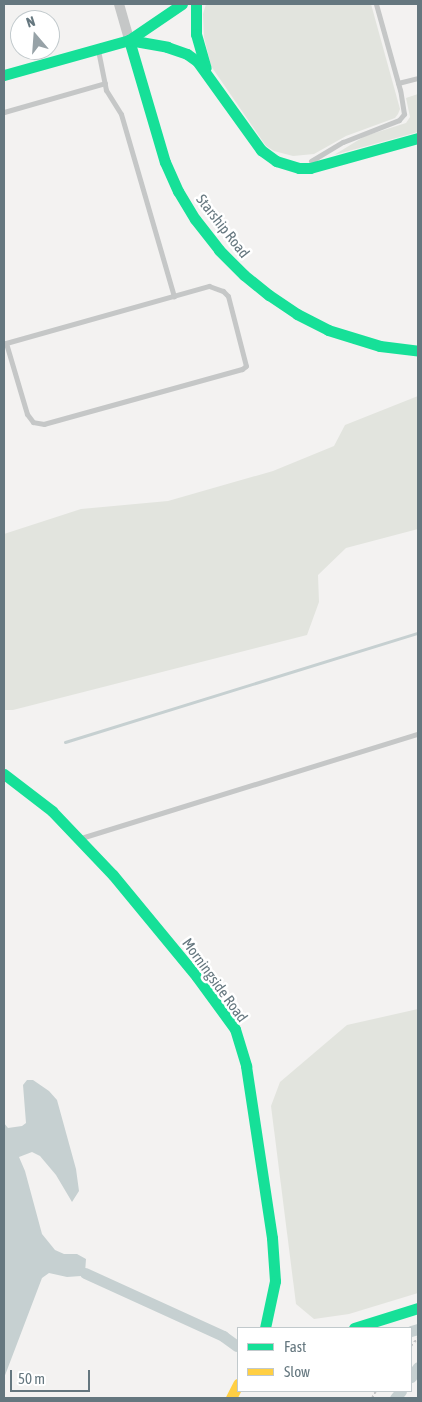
<!DOCTYPE html>
<style>
body{margin:0}
#map{position:relative;width:422px;height:1402px;overflow:hidden;background:#f3f2f1;font-family:"Asap Condensed",sans-serif}
div>[style]{position:absolute}
.green>*{inset:0;background:#e2e4de}
.water>*{inset:0;background:#c6d0d1}
.stream>*{height:3px;margin:-1.5px;padding:0 1.5px;transform-origin:1.5px;border-radius:1.5px;background:#c6d0d1}
.canal>*{height:11px;margin:-5.5px;padding:0 5.5px;transform-origin:5.5px;border-radius:5.5px;background:#c6d0d1}
.path>*{height:2px;margin-top:-1px;transform-origin:0;background:repeating-linear-gradient(90deg,#c3c4c5 0 2.5px,transparent 0 5px)}
.lane>*{height:5px;margin:-2.5px;padding:0 2.5px;transform-origin:2.5px;border-radius:2.5px;background:#c5c7c7}
.street>*{height:10px;margin:-5px;padding:0 5px;transform-origin:5px;border-radius:5px;background:#c5c7c7}
.fast>*{height:11px;margin:-5.5px;padding:0 5.5px;transform-origin:5.5px;border-radius:5.5px;background:#16e098}
.slow>*{height:11px;margin:-5.5px;padding:0 5.5px;transform-origin:5.5px;border-radius:5.5px;background:#ffcf43}
span{translate:-50% -50%;white-space:nowrap;text-align:center;line-height:1.15;-webkit-text-stroke:5px #fff;paint-order:stroke}
.street-label{font-size:15px;color:#65777f}
.frame{position:absolute;inset:0;border:5px solid #65777f;pointer-events:none}
.legend{position:absolute;left:237px;top:1327px;width:175px;height:65px;box-sizing:border-box;background:#fff;border:1px solid #c1c9cc;margin:0;padding:6px 9px;list-style:none;font-size:15px;color:#65777f}
.legend li{display:flex;align-items:center;gap:10px;height:25px}
.legend b{width:25px;border:1px solid #c1c9cc}
.north{position:absolute;left:10px;top:10px;width:50px;height:50px;box-sizing:border-box;background:#fff;border:1px solid #c1c9cc;border-radius:50%;rotate:342deg;font-size:14px;font-weight:700;line-height:20px;text-align:center;color:#65777f}
.north::after{content:'';display:block;margin:auto;width:18px;height:22px;background:#97a2a7;clip-path:polygon(50% 0,100% 100%,50% 72%,0 100%)}
.scale{position:absolute;left:10px;top:1370px;width:80px;height:22px;box-sizing:border-box;border:2px solid #65777f;border-top:0;padding-left:6px;font-size:15px;line-height:18px;white-space:nowrap;color:#65777f;-webkit-text-stroke:4px #fff;paint-order:stroke}
</style>
<div id="map">
<div class="green">
<div style="clip-path:polygon(206px 4px,371px 4px,400px 109px,398px 114px,395px 118px,346px 136px,314px 154px,293px 156px,274px 151px,266px 146px,211px 66px,204px 37px,203px 14px)"></div>
<div style="clip-path:polygon(418px 94px,418px 132px,334px 155px,365px 136px,406px 123px,410px 117px,406px 98px)"></div>
<div style="clip-path:polygon(418px 396px,418px 529px,346px 548px,318px 575px,319px 602px,307px 635px,13px 710px,4px 710px,4px 534px,81px 509px,168px 501px,273px 471px,334px 446px,345px 425px)"></div>
<div style="clip-path:polygon(418px 1009px,418px 1293px,349px 1314px,314px 1319px,296px 1304px,271px 1106px,280px 1082px,347px 1025px)"></div>
</div>
<div class="water">
<div style="clip-path:polygon(27px 1080px,33px 1080px,49px 1091px,57px 1100px,76px 1169px,79px 1191px,72px 1202px,56px 1175px,40px 1156px,32px 1152px,19px 1157px,25px 1171px,42px 1234px,55px 1250px,64px 1254px,77px 1254px,86px 1259px,85px 1273px,81px 1276px,67px 1277px,49px 1273px,42px 1278px,4px 1378px,4px 1123px,8px 1128px,22px 1126px,26px 1123px,23px 1085px)"></div>
</div>
<div class="stream">
<div style="left:65px;top:742px;width:369px;rotate:-17.2deg"></div>
</div>
<div class="canal">
<div style="left:85px;top:1273px;width:152px;rotate:24.5deg"></div>
<div style="left:223px;top:1336px;width:17px;rotate:36deg"></div>
<div style="left:411px;top:1331px;width:7px;rotate:-16deg"></div>
<div style="left:411px;top:1377px;width:12px;rotate:-55deg"></div>
<div style="left:395px;top:1398px;width:9px;rotate:-49deg"></div>
</div>
<div class="path">
<div style="left:411px;top:1346px;width:11px;rotate:-49deg"></div>
<div style="left:372px;top:1398px;width:8px;rotate:-60deg"></div>
</div>
<div class="lane">
<div style="left:98px;top:50px;width:41px;rotate:78.7deg"></div>
<div style="left:106px;top:90px;width:28px;rotate:58deg"></div>
<div style="left:121px;top:114px;width:190px;rotate:73.8deg"></div>
<div style="left:398px;top:83px;width:21px;rotate:-14deg"></div>
<div style="left:4px;top:112px;width:105px;rotate:-16deg"></div>
<div style="left:311px;top:161px;width:37px;rotate:-31deg"></div>
<div style="left:343px;top:142px;width:60px;rotate:-21.4deg"></div>
<div style="left:399px;top:120px;width:8px;rotate:-50deg"></div>
<div style="left:404px;top:114px;width:24px;rotate:-99deg"></div>
<div style="left:400px;top:90px;width:89px;rotate:-105.6deg"></div>
<div style="left:209px;top:286px;width:15px;rotate:20deg"></div>
<div style="left:223px;top:291px;width:7px;rotate:45deg"></div>
<div style="left:228px;top:296px;width:72px;rotate:75.6deg"></div>
<div style="left:246px;top:366px;width:5px;rotate:143deg"></div>
<div style="left:242px;top:369px;width:205px;rotate:164.5deg"></div>
<div style="left:44px;top:424px;width:11px;rotate:-170deg"></div>
<div style="left:33px;top:422px;width:10px;rotate:-127deg"></div>
<div style="left:27px;top:414px;width:74px;rotate:-106.5deg"></div>
<div style="left:6px;top:343px;width:211px;rotate:-15.7deg"></div>
<div style="left:81px;top:838px;width:353px;rotate:-17.2deg"></div>
</div>
<div class="street">
<div style="left:119px;top:4px;width:37px;rotate:74deg"></div>
</div>
<div class="fast">
<div style="left:196px;top:4px;width:30px;rotate:90deg"></div>
<div style="left:196px;top:34px;width:35px;rotate:74deg"></div>
<div style="left:129px;top:40px;width:127px;rotate:73.6deg"></div>
<div style="left:165px;top:162px;width:32px;rotate:66deg"></div>
<div style="left:178px;top:191px;width:33px;rotate:59deg"></div>
<div style="left:195px;top:219px;width:39px;rotate:52deg"></div>
<div style="left:219px;top:250px;width:35px;rotate:45deg"></div>
<div style="left:244px;top:275px;width:32px;rotate:39deg"></div>
<div style="left:269px;top:295px;width:34px;rotate:34deg"></div>
<div style="left:297px;top:314px;width:35px;rotate:27deg"></div>
<div style="left:328px;top:330px;width:54px;rotate:17.1deg"></div>
<div style="left:380px;top:346px;width:38px;rotate:7deg"></div>
<div style="left:129px;top:40px;width:39px;rotate:10deg"></div>
<div style="left:167px;top:47px;width:21px;rotate:19deg"></div>
<div style="left:187px;top:54px;width:12px;rotate:35deg"></div>
<div style="left:197px;top:61px;width:110px;rotate:54.3deg"></div>
<div style="left:261px;top:150px;width:19px;rotate:36deg"></div>
<div style="left:276px;top:161px;width:24px;rotate:17deg"></div>
<div style="left:299px;top:168px;width:11px"></div>
<div style="left:310px;top:168px;width:112px;rotate:-15.5deg"></div>
<div style="left:4px;top:75px;width:130px;rotate:-15.6deg"></div>
<div style="left:129px;top:40px;width:64px;rotate:-34.2deg"></div>
<div style="left:4px;top:774px;width:61px;rotate:37.6deg"></div>
<div style="left:52px;top:811px;width:88px;rotate:46.4deg"></div>
<div style="left:113px;top:875px;width:132px;rotate:50.5deg"></div>
<div style="left:197px;top:977px;width:64px;rotate:53.8deg"></div>
<div style="left:235px;top:1029px;width:39px;rotate:73deg"></div>
<div style="left:246px;top:1066px;width:174px;rotate:81.4deg"></div>
<div style="left:272px;top:1238px;width:43px;rotate:86deg"></div>
<div style="left:275px;top:1281px;width:48px;rotate:102deg"></div>
<div style="left:354px;top:1328px;width:67px;rotate:-17.4deg"></div>
</div>
<div class="slow">
<div style="left:231px;top:1398px;width:16px;rotate:-63deg"></div>
</div>
<div class="street-label">
<span style="left:223px;top:226px;rotate:52deg">Starship Road</span>
<span style="left:215px;top:980px;rotate:54deg">Morningside Road</span>
</div>
<div class="frame"></div>
<ul class="legend">
<li><b style="height:6px;background:#16e098"></b>Fast</li>
<li><b style="height:6px;background:#ffcf43"></b>Slow</li>
</ul>
<div class="north">N</div>
<div class="scale">50 m</div>
</div>
